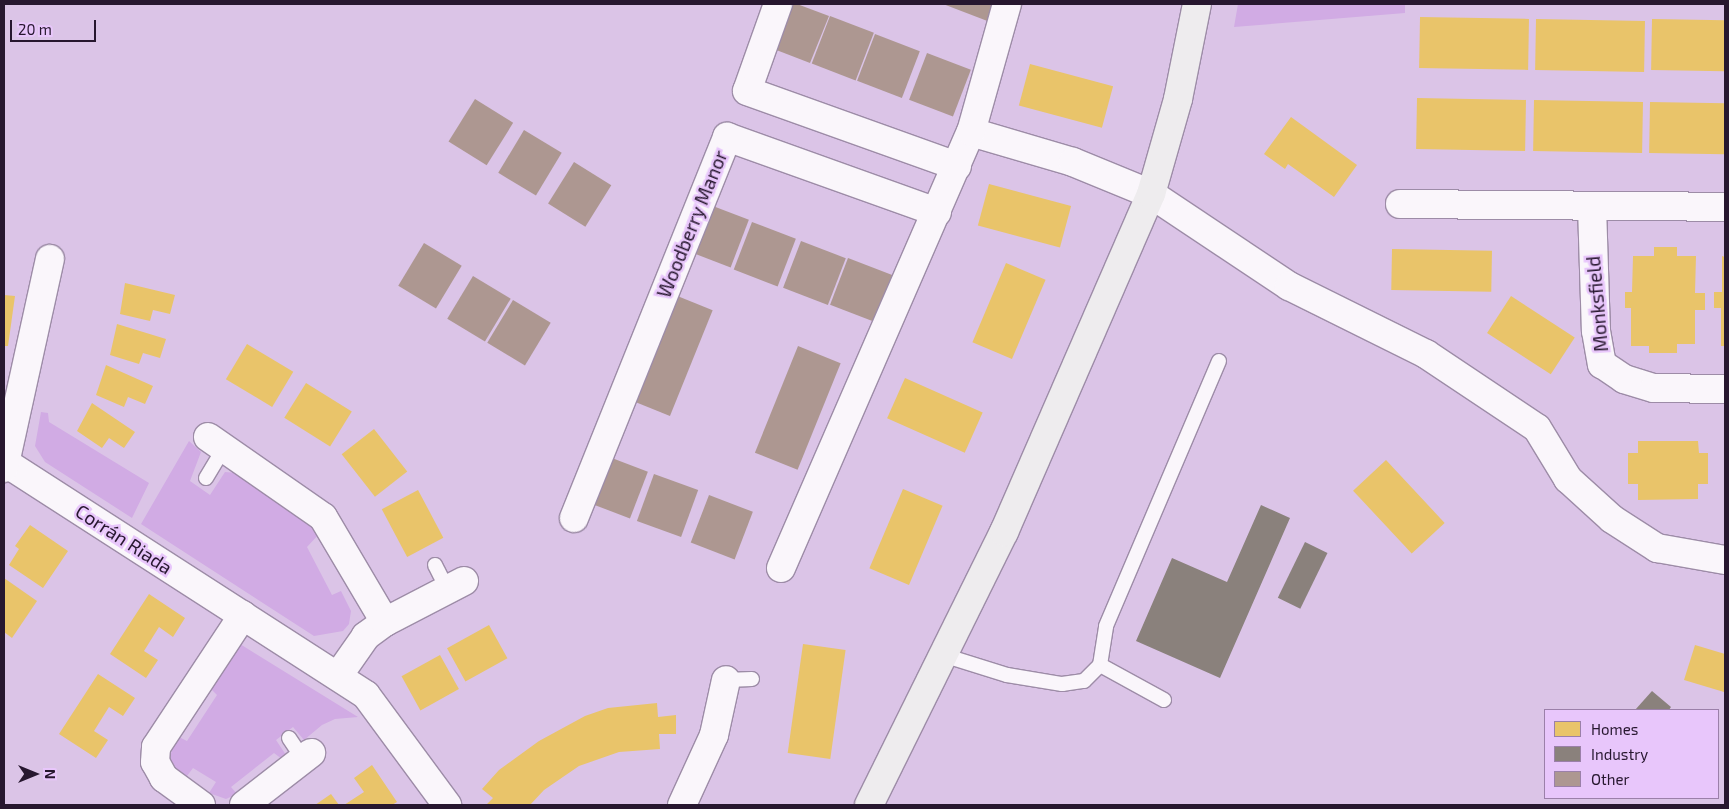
<!DOCTYPE html>
<meta charset="utf-8">
<style>
body{margin:0}
#map{position:relative;width:1729px;height:809px;overflow:hidden;background:#dbc4e7;font-family:"Exo 2",sans-serif}
div>[style]{position:absolute}
.green>*{inset:0;background:#d1abe4}
.homes>*{inset:0;background:#e9c46a;transform-origin:0 0}
.industry>*{inset:0;background:#8a817c;transform-origin:0 0}
.building>*{inset:0;background:#ad9791;transform-origin:0 0}
.roads{filter:drop-shadow(1px 0 #9d8ca7) drop-shadow(-1px 0 #9d8ca7) drop-shadow(0 1px #9d8ca7) drop-shadow(0 -1px #9d8ca7)}
.lane>*{height:14px;margin:-7px;padding:0 7px;transform-origin:7px;border-radius:7px;background:#faf6fb}
.street>*{height:28px;margin:-14px;padding:0 14px;transform-origin:14px;border-radius:14px;background:#faf6fb}
.secondary>*{height:28px;margin:-14px;padding:0 14px;transform-origin:14px;border-radius:14px;background:#eeecee}
span{translate:-50% -50%;white-space:nowrap;text-align:center;line-height:1.15;-webkit-text-stroke:5px #e8c6fb;paint-order:stroke}
.street-label{font-size:19px;color:#27172f}
.frame{position:absolute;inset:0;border:5px solid #27172f;pointer-events:none}
.legend{position:absolute;left:1544px;top:709px;width:175px;height:90px;box-sizing:border-box;background:#e8c6fb;border:1px solid #9b80a9;margin:0;padding:6px 9px;list-style:none;font-size:15px;color:#27172f}
.legend li{display:flex;align-items:center;gap:10px;height:25px}
.legend b{width:25px;border:1px solid #9b80a9}
.north{position:absolute;left:10px;top:749px;width:50px;height:50px;-webkit-text-stroke:4px #e8c6fb;paint-order:stroke;rotate:90deg;font-size:14px;font-weight:700;line-height:20px;text-align:center;color:#27172f}
.north::after{content:'';display:block;margin:auto;width:18px;height:22px;background:#27172f;clip-path:polygon(50% 0,100% 100%,50% 72%,0 100%)}
.scale{position:absolute;left:10px;top:20px;width:86px;height:22px;box-sizing:border-box;border:2px solid #27172f;border-top:0;padding-left:6px;font-size:15px;line-height:18px;white-space:nowrap;color:#27172f;-webkit-text-stroke:4px #e8c6fb;paint-order:stroke}
</style>
<div id="map">
<div class="green">
<div style="clip-path:polygon(1238px 4px,1405px 4px,1405px 13px,1234px 27px)"></div>
<div style="clip-path:polygon(41px 412px,48px 413px,49px 422px,149px 483px,132px 518px,45px 462px,35px 446px)"></div>
<div style="clip-path:polygon(189px 441px,201px 452px,190px 481px,210px 495px,225px 472px,237px 473px,313px 522px,320px 533px,307px 547px,332px 595px,341px 591px,351px 611px,349px 624px,343px 631px,314px 636px,141px 524px)"></div>
<div style="clip-path:polygon(240px 644px,358px 717px,335px 719px,322px 725px,304px 740px,293px 727px,276px 740px,286px 755px,282px 759px,274px 753px,231px 787px,237px 794px,226px 799px,209px 793px,216px 782px,193px 768px,187px 776px,170px 766px,169px 759px,177px 736px,187px 741px,217px 695px,209px 687px)"></div>
</div>
<div class="homes">
<div style="left:1420px;top:17px;width:109px;height:51px;rotate:1deg"></div>
<div style="left:1536px;top:19px;width:109px;height:51px;rotate:1deg"></div>
<div style="left:1652px;top:19px;width:73px;height:51px;rotate:1deg"></div>
<div style="left:1030px;top:64px;width:86px;height:43px;rotate:15deg"></div>
<div style="left:1417px;top:98px;width:109px;height:51px;rotate:1deg"></div>
<div style="left:1534px;top:100px;width:109px;height:51px;rotate:1deg"></div>
<div style="left:1650px;top:102px;width:75px;height:51px;rotate:1deg"></div>
<div style="clip-path:polygon(1291px 117px,1357px 165px,1334px 197px,1288px 164px,1285px 169px,1264px 154px)"></div>
<div style="left:989px;top:184px;width:85px;height:43px;rotate:15deg"></div>
<div style="clip-path:polygon(1654px 247px,1677px 247px,1677px 256px,1696px 256px,1695px 293px,1705px 293px,1705px 310px,1695px 310px,1695px 344px,1677px 344px,1677px 353px,1649px 353px,1649px 346px,1631px 346px,1631px 308px,1625px 308px,1625px 292px,1632px 292px,1633px 256px,1654px 256px)"></div>
<div style="left:1392px;top:249px;width:100px;height:41px;rotate:1deg"></div>
<div style="clip-path:polygon(1722px 256px,1725px 257px,1725px 346px,1721px 346px,1721px 308px,1714px 308px,1714px 292px,1722px 292px)"></div>
<div style="left:1006px;top:263px;width:43px;height:86px;rotate:23deg"></div>
<div style="clip-path:polygon(125px 283px,175px 295px,170px 314px,153px 310px,150px 321px,120px 314px)"></div>
<div style="clip-path:polygon(4px 295px,15px 296px,8px 346px,4px 346px)"></div>
<div style="left:1511px;top:296px;width:76px;height:44px;rotate:33deg"></div>
<div style="clip-path:polygon(117px 324px,166px 339px,160px 358px,143px 353px,139px 364px,110px 355px)"></div>
<div style="left:247px;top:344px;width:54px;height:41px;rotate:31deg"></div>
<div style="clip-path:polygon(106px 365px,153px 386px,145px 404px,128px 397px,124px 407px,96px 395px)"></div>
<div style="left:905px;top:378px;width:85px;height:44px;rotate:24deg"></div>
<div style="left:306px;top:383px;width:54px;height:41px;rotate:32deg"></div>
<div style="clip-path:polygon(92px 403px,135px 432px,124px 448px,109px 438px,102px 448px,77px 431px)"></div>
<div style="left:374px;top:429px;width:54px;height:41px;rotate:52deg"></div>
<div style="clip-path:polygon(1638px 441px,1698px 441px,1699px 453px,1708px 453px,1708px 484px,1698px 484px,1698px 499px,1638px 500px,1638px 484px,1628px 484px,1628px 453px,1638px 453px)"></div>
<div style="left:1386px;top:460px;width:86px;height:45px;rotate:47deg"></div>
<div style="left:903px;top:489px;width:43px;height:86px;rotate:23deg"></div>
<div style="left:418px;top:490px;width:54px;height:41px;rotate:62deg"></div>
<div style="clip-path:polygon(30px 525px,68px 551px,43px 588px,9px 565px,19px 549px,15px 546px)"></div>
<div style="clip-path:polygon(4px 578px,37px 601px,12px 638px,4px 632px)"></div>
<div style="clip-path:polygon(149px 594px,185px 618px,173px 637px,159px 627px,144px 651px,158px 660px,146px 678px,110px 654px)"></div>
<div style="left:489px;top:625px;width:38px;height:48px;rotate:61deg"></div>
<div style="left:803px;top:644px;width:43px;height:110px;rotate:8deg"></div>
<div style="clip-path:polygon(1695px 645px,1725px 654px,1724px 692px,1684px 680px)"></div>
<div style="left:440px;top:655px;width:39px;height:44px;rotate:61deg"></div>
<div style="clip-path:polygon(98px 674px,135px 698px,123px 716px,109px 707px,94px 731px,108px 740px,96px 758px,59px 734px)"></div>
<div style="clip-path:polygon(657px 703px,658px 717px,676px 715px,676px 734px,659px 734px,660px 749px,619px 752px,579px 766px,544px 790px,530px 805px,486px 805px,493px 798px,482px 789px,499px 770px,539px 741px,585px 716px,608px 708px)"></div>
<div style="clip-path:polygon(372px 765px,397px 802px,392px 805px,344px 805px,364px 792px,354px 778px)"></div>
<div style="clip-path:polygon(331px 794px,339px 805px,315px 805px)"></div>
</div>
<div class="industry">
<div style="clip-path:polygon(1261px 505px,1290px 518px,1220px 678px,1136px 641px,1172px 558px,1227px 582px)"></div>
<div style="left:1305px;top:542px;width:25px;height:62px;rotate:26deg"></div>
<div style="clip-path:polygon(1652px 691px,1671px 707px,1669px 710px,1635px 710px)"></div>
</div>
<div class="building">
<div style="clip-path:polygon(782px 4px,797px 4px,829px 16px,810px 63px,766px 46px)"></div>
<div style="clip-path:polygon(943px 4px,997px 4px,990px 22px)"></div>
<div style="left:830px;top:16px;width:47px;height:51px;rotate:21deg"></div>
<div style="left:875px;top:34px;width:48px;height:50px;rotate:21deg"></div>
<div style="left:927px;top:53px;width:47px;height:50px;rotate:21deg"></div>
<div style="left:475px;top:99px;width:45px;height:50px;rotate:32deg"></div>
<div style="left:524px;top:130px;width:44px;height:50px;rotate:31deg"></div>
<div style="left:574px;top:162px;width:44px;height:49px;rotate:32deg"></div>
<div style="left:705px;top:203px;width:47px;height:51px;rotate:21deg"></div>
<div style="left:752px;top:222px;width:47px;height:51px;rotate:21deg"></div>
<div style="left:801px;top:241px;width:48px;height:50px;rotate:21deg"></div>
<div style="left:424px;top:243px;width:44px;height:50px;rotate:31deg"></div>
<div style="left:848px;top:258px;width:48px;height:50px;rotate:21deg"></div>
<div style="left:473px;top:276px;width:44px;height:50px;rotate:31deg"></div>
<div style="left:670px;top:293px;width:46px;height:114px;rotate:22deg"></div>
<div style="left:513px;top:300px;width:44px;height:50px;rotate:31deg"></div>
<div style="left:798px;top:346px;width:46px;height:115px;rotate:22deg"></div>
<div style="left:604px;top:455px;width:47px;height:50px;rotate:21deg"></div>
<div style="left:654px;top:474px;width:47px;height:50px;rotate:20deg"></div>
<div style="left:709px;top:495px;width:47px;height:51px;rotate:21deg"></div>
</div>
<div class="roads">
<div class="lane">
<div style="left:206px;top:478px;width:35px;rotate:-59deg"></div>
<div style="left:435px;top:565px;width:28px;rotate:63deg"></div>
<div style="left:943px;top:655px;width:67px;rotate:17.4deg"></div>
<div style="left:1007px;top:675px;width:56px;rotate:9.3deg"></div>
<div style="left:1062px;top:684px;width:22px;rotate:-8deg"></div>
<div style="left:1084px;top:681px;width:23px;rotate:-45deg"></div>
<div style="left:726px;top:680px;width:26px;rotate:-2deg"></div>
<div style="left:1164px;top:700px;width:73px;rotate:-151.3deg"></div>
<div style="left:1100px;top:665px;width:39px;rotate:-81deg"></div>
<div style="left:1106px;top:626px;width:288px;rotate:-66.9deg"></div>
<div style="left:289px;top:738px;width:25px;rotate:56deg"></div>
</div>
<div class="street">
<div style="left:778px;top:4px;width:92px;rotate:109.6deg"></div>
<div style="left:747px;top:91px;width:223px;rotate:19.7deg"></div>
<div style="left:971px;top:132px;width:106px;rotate:16.4deg"></div>
<div style="left:1073px;top:162px;width:84px;rotate:22.3deg"></div>
<div style="left:1151px;top:194px;width:166px;rotate:33.7deg"></div>
<div style="left:1289px;top:286px;width:153px;rotate:26.4deg"></div>
<div style="left:1426px;top:354px;width:133px;rotate:33.7deg"></div>
<div style="left:1537px;top:428px;width:60px;rotate:58.7deg"></div>
<div style="left:1568px;top:479px;width:59px;rotate:42.3deg"></div>
<div style="left:1612px;top:519px;width:54px;rotate:32.8deg"></div>
<div style="left:1657px;top:548px;width:69px;rotate:10deg"></div>
<div style="left:1400px;top:204px;width:325px;rotate:0.5deg"></div>
<div style="left:1592px;top:206px;width:125px;rotate:88.2deg"></div>
<div style="left:1596px;top:331px;width:34px;rotate:80deg"></div>
<div style="left:1602px;top:364px;width:27px;rotate:34deg"></div>
<div style="left:1624px;top:379px;width:31px;rotate:17deg"></div>
<div style="left:1654px;top:388px;width:71px;rotate:0.8deg"></div>
<div style="left:208px;top:437px;width:140px;rotate:34.8deg"></div>
<div style="left:323px;top:517px;width:122px;rotate:59.4deg"></div>
<div style="left:385px;top:622px;width:24px;rotate:144deg"></div>
<div style="left:366px;top:636px;width:49px;rotate:125deg"></div>
<div style="left:6px;top:463px;width:428px;rotate:32.8deg"></div>
<div style="left:366px;top:695px;width:137px;rotate:53.6deg"></div>
<div style="left:4px;top:468px;width:214px;rotate:-77.6deg"></div>
<div style="left:574px;top:518px;width:411px;rotate:-68.1deg"></div>
<div style="left:727px;top:137px;width:223px;rotate:19.7deg"></div>
<div style="left:781px;top:568px;width:476px;rotate:-66.5deg"></div>
<div style="left:971px;top:132px;width:133px;rotate:-74.3deg"></div>
<div style="left:385px;top:622px;width:89px;rotate:-27.4deg"></div>
<div style="left:201px;top:805px;width:46px;rotate:-143.9deg"></div>
<div style="left:164px;top:778px;width:18px;rotate:-119deg"></div>
<div style="left:155px;top:762px;width:15px;rotate:-86deg"></div>
<div style="left:156px;top:747px;width:158px;rotate:-56.6deg"></div>
<div style="left:244px;top:805px;width:85px;rotate:-37.8deg"></div>
<div style="left:682px;top:805px;width:77px;rotate:-65.4deg"></div>
<div style="left:714px;top:735px;width:56px;rotate:-77.7deg"></div>
</div>
<div class="secondary">
<div style="left:869px;top:805px;width:305px;rotate:-63.7deg"></div>
<div style="left:1004px;top:532px;width:369px;rotate:-66.5deg"></div>
<div style="left:1151px;top:194px;width:99px;rotate:-74.1deg"></div>
<div style="left:1178px;top:99px;width:97px;rotate:-78.7deg"></div>
</div>
</div>
<div class="street-label">
<span style="left:692px;top:224px;rotate:-68deg">Woodberry Manor</span>
<span style="left:1597px;top:304px;rotate:-95deg">Monksfield</span>
<span style="left:124px;top:539px;rotate:33deg">Corrán Riada</span>
</div>
<div class="frame"></div>
<ul class="legend">
<li><b style="height:14px;background:#e9c46a"></b>Homes</li>
<li><b style="height:14px;background:#8a817c"></b>Industry</li>
<li><b style="height:14px;background:#ad9791"></b>Other</li>
</ul>
<div class="north">N</div>
<div class="scale">20 m</div>
</div>
